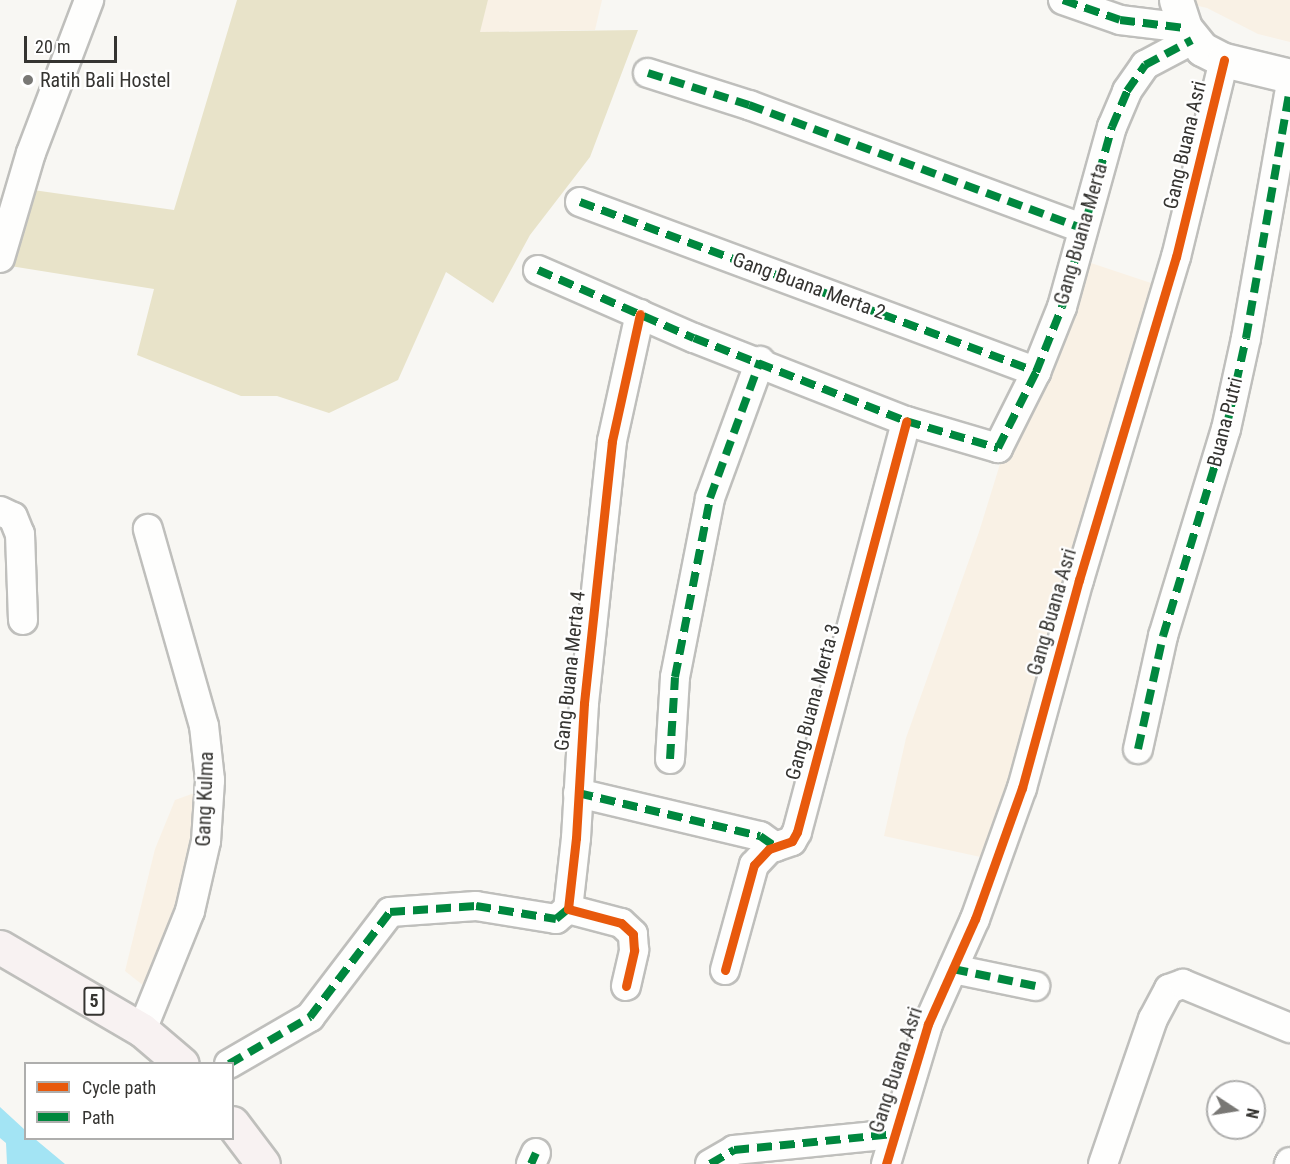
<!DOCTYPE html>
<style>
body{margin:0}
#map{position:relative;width:1290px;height:1164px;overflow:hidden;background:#f8f7f3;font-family:"Roboto Condensed",sans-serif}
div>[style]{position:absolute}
.commercial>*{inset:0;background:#f9f1e5}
.green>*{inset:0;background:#e8e3c9}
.water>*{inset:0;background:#a3e4f4}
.roads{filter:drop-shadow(2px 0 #bfbfbc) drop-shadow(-2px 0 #bfbfbc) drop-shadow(0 2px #bfbfbc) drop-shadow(0 -2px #bfbfbc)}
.minor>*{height:28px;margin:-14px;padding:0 14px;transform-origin:14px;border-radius:14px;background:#fefefd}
.tertiary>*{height:33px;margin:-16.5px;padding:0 16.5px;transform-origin:16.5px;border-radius:16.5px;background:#fefefd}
.trunk>*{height:33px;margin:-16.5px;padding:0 16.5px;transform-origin:16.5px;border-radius:16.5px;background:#f8f2f2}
.quiet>*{height:8px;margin-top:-4px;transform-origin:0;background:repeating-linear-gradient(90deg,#00873e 0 15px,transparent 0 23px)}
.cycleway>*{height:9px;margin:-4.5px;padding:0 4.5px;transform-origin:4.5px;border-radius:4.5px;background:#e8590c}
.dots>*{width:16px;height:16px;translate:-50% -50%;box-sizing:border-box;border:3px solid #fff;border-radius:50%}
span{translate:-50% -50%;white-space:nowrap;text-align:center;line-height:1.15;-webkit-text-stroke:4.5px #fff;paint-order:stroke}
.shield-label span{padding:2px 4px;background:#fff;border:2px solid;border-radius:4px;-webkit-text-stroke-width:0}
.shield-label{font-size:18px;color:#353431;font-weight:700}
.poi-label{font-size:20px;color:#353431}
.left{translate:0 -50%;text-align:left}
.street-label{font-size:20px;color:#353431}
.legend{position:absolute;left:24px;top:1062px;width:210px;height:78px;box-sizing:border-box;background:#fff;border:2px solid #aeaead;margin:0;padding:8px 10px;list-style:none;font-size:18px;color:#353431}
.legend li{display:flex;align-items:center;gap:12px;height:30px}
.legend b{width:30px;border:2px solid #aeaead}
.north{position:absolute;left:1206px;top:1080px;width:60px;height:60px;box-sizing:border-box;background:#fff;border:2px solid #aeaead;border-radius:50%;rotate:102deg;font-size:16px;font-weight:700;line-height:24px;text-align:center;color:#353431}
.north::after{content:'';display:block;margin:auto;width:21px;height:27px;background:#797875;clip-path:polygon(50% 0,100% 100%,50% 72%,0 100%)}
.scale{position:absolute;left:24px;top:36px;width:93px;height:27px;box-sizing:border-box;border:3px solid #353431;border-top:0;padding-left:8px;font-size:18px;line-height:21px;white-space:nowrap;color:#353431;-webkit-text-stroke:4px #fff;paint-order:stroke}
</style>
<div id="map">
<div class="commercial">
<div style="clip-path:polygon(488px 0,602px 0,595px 30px,479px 32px)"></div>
<div style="clip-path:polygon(1174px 0,1290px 0,1290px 42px,1258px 34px,1207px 8px)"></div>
<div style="clip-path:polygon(1082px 260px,1169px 289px,999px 861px,884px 836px,906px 738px,979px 532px,1017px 409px)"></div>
<div style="clip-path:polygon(211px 787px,154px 994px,125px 971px,155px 849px,175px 800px)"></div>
</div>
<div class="green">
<div style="clip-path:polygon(237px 0,488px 0,480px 32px,638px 30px,590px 157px,530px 235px,493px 303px,446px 272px,398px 380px,329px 413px,277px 396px,241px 396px,137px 355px,154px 289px,4px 265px,26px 189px,174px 210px)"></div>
</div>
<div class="water">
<div style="clip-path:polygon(0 1107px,25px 1130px,26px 1138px,35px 1139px,65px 1164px,7px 1164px,6px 1143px,0 1138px)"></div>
</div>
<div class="roads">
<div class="minor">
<div style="left:1063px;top:0;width:60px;rotate:19.3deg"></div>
<div style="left:1120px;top:20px;width:65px;rotate:7deg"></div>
<div style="left:648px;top:73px;width:106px;rotate:17.6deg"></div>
<div style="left:749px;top:105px;width:355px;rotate:20.3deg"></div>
<div style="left:580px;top:202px;width:487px;rotate:20.4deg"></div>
<div style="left:0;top:258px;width:109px;rotate:-73.6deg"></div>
<div style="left:31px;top:153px;width:164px;rotate:-69.2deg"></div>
<div style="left:538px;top:270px;width:170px;rotate:23.6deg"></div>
<div style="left:694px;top:338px;width:228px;rotate:21.4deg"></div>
<div style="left:906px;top:421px;width:96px;rotate:16.4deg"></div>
<div style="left:998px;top:448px;width:85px;rotate:-63.4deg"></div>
<div style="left:1036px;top:372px;width:70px;rotate:-68.2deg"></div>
<div style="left:1062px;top:307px;width:187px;rotate:-74.5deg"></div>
<div style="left:1112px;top:127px;width:39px;rotate:-67deg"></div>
<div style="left:1127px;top:91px;width:32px;rotate:-55deg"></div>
<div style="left:1145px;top:65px;width:53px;rotate:-28deg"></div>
<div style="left:0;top:511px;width:14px;rotate:25deg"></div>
<div style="left:13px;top:517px;width:18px;rotate:68deg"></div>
<div style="left:20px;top:534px;width:86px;rotate:88deg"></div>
<div style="left:1138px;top:749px;width:116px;rotate:-77.5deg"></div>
<div style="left:1163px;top:636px;width:216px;rotate:-73.1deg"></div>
<div style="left:1226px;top:429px;width:93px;rotate:-77.6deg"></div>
<div style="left:1246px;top:338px;width:253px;rotate:-80deg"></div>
<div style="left:670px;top:759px;width:82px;rotate:-86.5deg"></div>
<div style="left:675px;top:677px;width:182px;rotate:-78.9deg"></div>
<div style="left:710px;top:498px;width:146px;rotate:-69.9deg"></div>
<div style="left:578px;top:793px;width:187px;rotate:13.3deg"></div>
<div style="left:760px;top:836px;width:19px;rotate:35deg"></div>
<div style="left:953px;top:969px;width:84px;rotate:11.7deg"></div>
<div style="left:725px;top:970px;width:109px;rotate:-74.6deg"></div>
<div style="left:754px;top:865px;width:22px;rotate:-47deg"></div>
<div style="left:769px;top:849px;width:24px;rotate:-19deg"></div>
<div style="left:792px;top:841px;width:10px;rotate:-61deg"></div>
<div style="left:797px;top:832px;width:425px;rotate:-75.1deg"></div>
<div style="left:626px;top:986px;width:37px;rotate:-77deg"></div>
<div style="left:634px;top:950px;width:16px;rotate:-94deg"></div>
<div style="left:633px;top:934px;width:16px;rotate:-137deg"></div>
<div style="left:621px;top:923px;width:55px;rotate:-165.2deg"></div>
<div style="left:568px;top:909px;width:71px;rotate:-83.6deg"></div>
<div style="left:576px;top:838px;width:135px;rotate:-86.6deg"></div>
<div style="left:584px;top:703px;width:263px;rotate:-83.9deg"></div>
<div style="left:612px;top:441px;width:130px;rotate:-77.6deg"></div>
<div style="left:142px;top:1030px;width:128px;rotate:-68deg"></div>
<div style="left:190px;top:911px;width:72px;rotate:-77.1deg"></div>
<div style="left:206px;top:841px;width:61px;rotate:-86.2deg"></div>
<div style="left:210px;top:780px;width:54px;rotate:-96.3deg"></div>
<div style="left:204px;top:726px;width:205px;rotate:-105.9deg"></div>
<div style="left:229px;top:1064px;width:94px;rotate:-30.1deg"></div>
<div style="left:310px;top:1017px;width:132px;rotate:-52.7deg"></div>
<div style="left:390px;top:912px;width:86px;rotate:-4deg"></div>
<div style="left:476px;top:906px;width:81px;rotate:9.2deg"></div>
<div style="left:556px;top:919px;width:16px;rotate:-40deg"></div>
<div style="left:531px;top:1164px;width:12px;rotate:-66deg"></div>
<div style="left:710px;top:1164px;width:28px;rotate:-30deg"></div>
<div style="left:734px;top:1150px;width:160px;rotate:-5.7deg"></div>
<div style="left:886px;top:1164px;width:146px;rotate:-73.3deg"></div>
<div style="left:928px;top:1024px;width:115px;rotate:-65.9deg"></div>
<div style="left:975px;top:919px;width:139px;rotate:-70.3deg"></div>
<div style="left:1022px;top:788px;width:216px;rotate:-74.7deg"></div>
<div style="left:1079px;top:580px;width:337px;rotate:-73.3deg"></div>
<div style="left:1176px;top:257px;width:203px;rotate:-76.3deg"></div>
<div style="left:1103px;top:1164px;width:153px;rotate:-71deg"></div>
<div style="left:1153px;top:1019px;width:34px;rotate:-62deg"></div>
<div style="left:1169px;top:989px;width:15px;rotate:-20deg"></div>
<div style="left:1183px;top:984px;width:116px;rotate:22.4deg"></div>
<div style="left:1289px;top:1164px;width:2px;rotate:-63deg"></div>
</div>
<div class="tertiary">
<div style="left:1176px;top:0;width:29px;rotate:72deg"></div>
<div style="left:1185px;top:28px;width:27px;rotate:51deg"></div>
<div style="left:1202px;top:49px;width:25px;rotate:27deg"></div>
<div style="left:1224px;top:60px;width:68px;rotate:13.6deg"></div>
</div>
<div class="trunk">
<div style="left:0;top:947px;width:164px;rotate:30.3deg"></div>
<div style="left:142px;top:1030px;width:52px;rotate:40.4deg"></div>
<div style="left:232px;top:1123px;width:51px;rotate:52.9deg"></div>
</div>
</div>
<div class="quiet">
<div style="left:1063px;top:0;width:60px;rotate:19.3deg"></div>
<div style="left:1120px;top:20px;width:65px;rotate:7deg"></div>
<div style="left:648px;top:73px;width:106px;rotate:17.6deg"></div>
<div style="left:749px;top:105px;width:355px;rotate:20.3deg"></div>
<div style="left:580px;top:202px;width:487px;rotate:20.4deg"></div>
<div style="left:538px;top:270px;width:170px;rotate:23.6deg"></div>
<div style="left:694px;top:338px;width:228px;rotate:21.4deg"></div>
<div style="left:906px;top:421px;width:96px;rotate:16.4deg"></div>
<div style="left:998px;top:448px;width:85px;rotate:-63.4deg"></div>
<div style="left:1036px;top:372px;width:70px;rotate:-68.2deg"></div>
<div style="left:1062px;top:307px;width:187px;rotate:-74.5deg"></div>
<div style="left:1112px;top:127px;width:39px;rotate:-67deg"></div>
<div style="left:1127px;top:91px;width:32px;rotate:-55deg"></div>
<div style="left:1145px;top:65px;width:53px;rotate:-28deg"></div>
<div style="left:1138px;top:749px;width:116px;rotate:-77.5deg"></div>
<div style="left:1163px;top:636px;width:216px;rotate:-73.1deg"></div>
<div style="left:1226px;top:429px;width:93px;rotate:-77.6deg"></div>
<div style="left:1246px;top:338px;width:253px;rotate:-80deg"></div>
<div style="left:670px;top:759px;width:82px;rotate:-86.5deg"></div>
<div style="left:675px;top:677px;width:182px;rotate:-78.9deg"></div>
<div style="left:710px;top:498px;width:146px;rotate:-69.9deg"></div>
<div style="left:578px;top:793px;width:187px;rotate:13.3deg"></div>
<div style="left:760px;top:836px;width:19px;rotate:35deg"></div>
<div style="left:953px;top:969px;width:84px;rotate:11.7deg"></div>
<div style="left:229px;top:1064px;width:94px;rotate:-30.1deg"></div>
<div style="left:310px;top:1017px;width:132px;rotate:-52.7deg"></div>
<div style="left:390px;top:912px;width:86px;rotate:-4deg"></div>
<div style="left:476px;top:906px;width:81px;rotate:9.2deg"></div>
<div style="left:556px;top:919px;width:16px;rotate:-40deg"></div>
<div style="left:531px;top:1164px;width:12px;rotate:-66deg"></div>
<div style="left:710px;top:1164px;width:28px;rotate:-30deg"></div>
<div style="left:734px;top:1150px;width:160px;rotate:-5.7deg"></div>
</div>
<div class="cycleway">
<div style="left:725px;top:970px;width:109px;rotate:-74.6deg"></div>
<div style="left:754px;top:865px;width:22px;rotate:-47deg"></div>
<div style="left:769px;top:849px;width:24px;rotate:-19deg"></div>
<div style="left:792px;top:841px;width:10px;rotate:-61deg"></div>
<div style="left:797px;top:832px;width:425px;rotate:-75.1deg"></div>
<div style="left:626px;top:986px;width:37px;rotate:-77deg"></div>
<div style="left:634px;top:950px;width:16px;rotate:-94deg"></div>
<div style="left:633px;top:934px;width:16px;rotate:-137deg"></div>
<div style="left:621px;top:923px;width:55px;rotate:-165.2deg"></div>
<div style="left:568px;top:909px;width:71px;rotate:-83.6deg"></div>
<div style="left:576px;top:838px;width:135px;rotate:-86.6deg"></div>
<div style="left:584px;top:703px;width:263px;rotate:-83.9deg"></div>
<div style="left:612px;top:441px;width:130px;rotate:-77.6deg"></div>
<div style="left:886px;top:1164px;width:146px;rotate:-73.3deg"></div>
<div style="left:928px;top:1024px;width:115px;rotate:-65.9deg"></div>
<div style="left:975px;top:919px;width:139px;rotate:-70.3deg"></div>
<div style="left:1022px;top:788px;width:216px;rotate:-74.7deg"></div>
<div style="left:1079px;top:580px;width:337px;rotate:-73.3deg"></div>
<div style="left:1176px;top:257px;width:203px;rotate:-76.3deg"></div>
</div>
<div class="dots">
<div style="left:28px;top:80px;background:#797875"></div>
</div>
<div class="shield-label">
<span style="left:94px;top:1001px">5</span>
</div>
<div class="poi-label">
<span class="left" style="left:40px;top:80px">Ratih Bali Hostel</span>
</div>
<div class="street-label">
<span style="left:1185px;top:145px;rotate:-77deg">Gang Buana Asri</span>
<span style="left:1081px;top:234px;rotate:-74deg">Gang Buana Merta</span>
<span style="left:809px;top:286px;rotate:20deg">Gang Buana Merta 2</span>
<span style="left:1225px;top:422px;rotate:-76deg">Buana Putri</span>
<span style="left:1052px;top:612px;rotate:-74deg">Gang Buana Asri</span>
<span style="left:570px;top:671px;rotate:-84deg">Gang Buana Merta 4</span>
<span style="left:813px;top:702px;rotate:-75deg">Gang Buana Merta 3</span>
<span style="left:205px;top:799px;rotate:-88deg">Gang Kulma</span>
<span style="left:896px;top:1070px;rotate:-72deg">Gang Buana Asri</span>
</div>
<ul class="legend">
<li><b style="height:8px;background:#e8590c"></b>Cycle path</li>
<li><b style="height:8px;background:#00873e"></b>Path</li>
</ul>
<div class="north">N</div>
<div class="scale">20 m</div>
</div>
